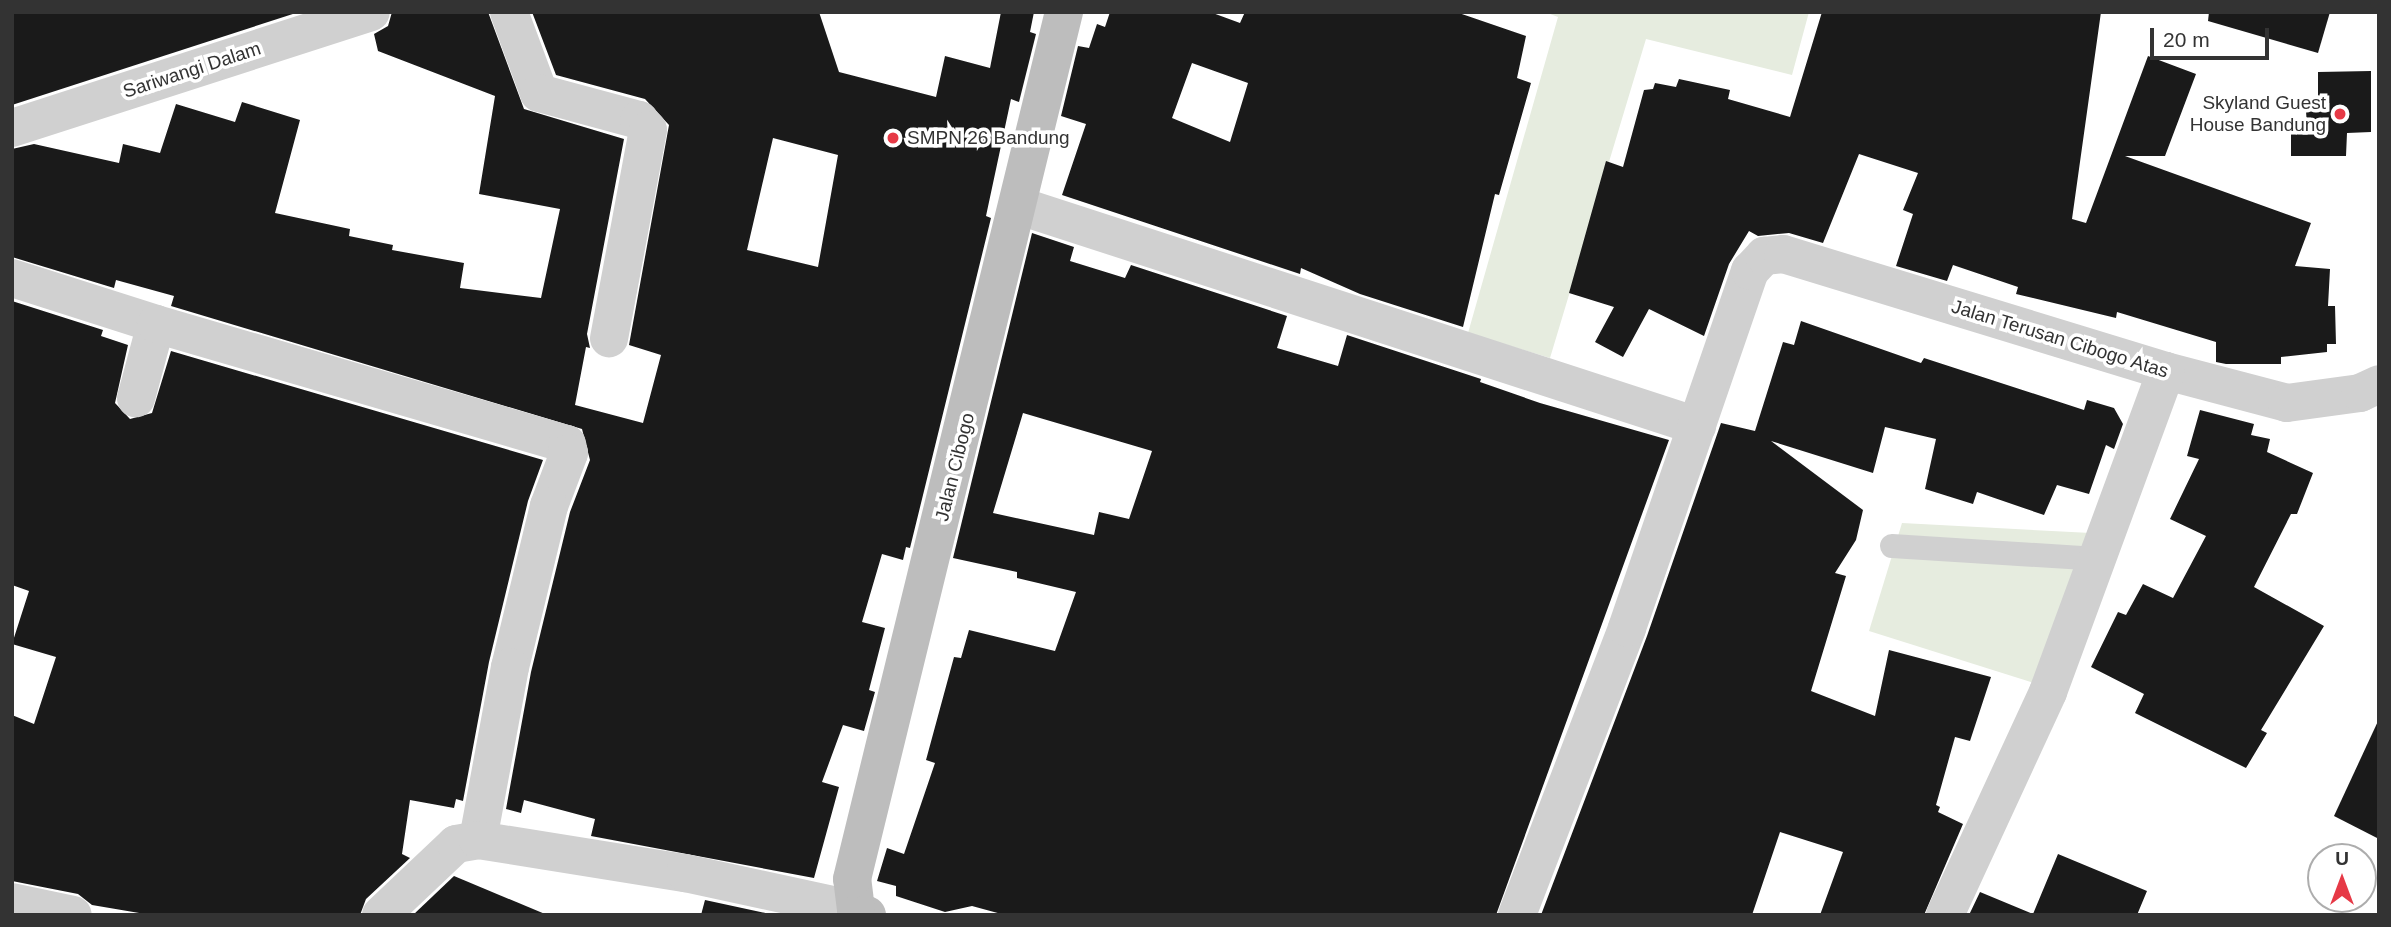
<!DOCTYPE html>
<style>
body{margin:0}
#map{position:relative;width:2391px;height:927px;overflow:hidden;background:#fff;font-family:Helvetica,sans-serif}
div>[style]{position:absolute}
.green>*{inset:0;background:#e6ecdf}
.building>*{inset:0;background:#1a1a1a}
.lane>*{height:24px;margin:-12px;padding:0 12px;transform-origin:12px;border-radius:12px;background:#d0d0d0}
.street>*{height:38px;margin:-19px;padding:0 19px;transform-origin:19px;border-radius:19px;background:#d0d0d0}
.secondary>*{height:38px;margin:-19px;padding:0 19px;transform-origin:19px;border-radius:19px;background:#bdbdbd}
.dots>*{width:19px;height:19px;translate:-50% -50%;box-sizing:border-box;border:4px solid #fff;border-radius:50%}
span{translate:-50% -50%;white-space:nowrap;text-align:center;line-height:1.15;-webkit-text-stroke:7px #fff;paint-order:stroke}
.street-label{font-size:19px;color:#333}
.poi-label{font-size:19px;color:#333}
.right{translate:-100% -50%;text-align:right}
.left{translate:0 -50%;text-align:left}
.frame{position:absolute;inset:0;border:14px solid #333;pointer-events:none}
.north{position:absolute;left:2307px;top:843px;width:70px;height:70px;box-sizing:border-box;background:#fff;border:2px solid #adadad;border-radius:50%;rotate:0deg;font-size:19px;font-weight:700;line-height:28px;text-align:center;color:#333}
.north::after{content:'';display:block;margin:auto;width:24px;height:32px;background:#e63946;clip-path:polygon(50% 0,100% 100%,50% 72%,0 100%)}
.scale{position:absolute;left:2150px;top:28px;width:119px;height:32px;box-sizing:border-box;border:4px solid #333;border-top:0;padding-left:9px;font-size:21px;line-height:24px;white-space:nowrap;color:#333;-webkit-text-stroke:5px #fff;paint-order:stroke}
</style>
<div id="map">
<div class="green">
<div style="clip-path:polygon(1545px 12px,1809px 12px,1792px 75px,1646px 39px,1550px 358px,1468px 333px,1558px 17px)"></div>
<div style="clip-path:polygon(1902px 523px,2091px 533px,2037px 684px,1869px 631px)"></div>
</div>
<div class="building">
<div style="clip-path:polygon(12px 12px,299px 12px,12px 105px)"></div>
<div style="clip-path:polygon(evenodd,392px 12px,488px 12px,524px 109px,624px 139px,587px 334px,590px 348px,586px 347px,575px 405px,643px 423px,661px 355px,629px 345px,669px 125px,645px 99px,556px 75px,532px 12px,819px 12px,839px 72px,936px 97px,945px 56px,990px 68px,1001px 12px,1034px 12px,1030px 32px,1036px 34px,1019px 102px,1011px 99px,986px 216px,991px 218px,910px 548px,906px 547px,903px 560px,882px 554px,862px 622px,885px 628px,869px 690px,875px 692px,864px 731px,843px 725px,822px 782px,839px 787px,814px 878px,591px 836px,595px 819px,524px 800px,521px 813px,506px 809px,531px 672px,570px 512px,590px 460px,582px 429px,171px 306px,174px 296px,116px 280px,114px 288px,12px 257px,12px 149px,34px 144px,119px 163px,123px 144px,160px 153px,176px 104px,235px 122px,242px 102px,300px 120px,275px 213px,350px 229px,349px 236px,393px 245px,392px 250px,464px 263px,460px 288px,541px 298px,560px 209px,479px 194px,495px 96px,378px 51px,374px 34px,388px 26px,392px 12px,773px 138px,838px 155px,818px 267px,747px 250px,773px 138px)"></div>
<div style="clip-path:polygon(evenodd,1110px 12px,1210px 12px,1240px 23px,1245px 12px,1456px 12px,1526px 36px,1517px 78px,1531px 83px,1499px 195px,1495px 194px,1463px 327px,1360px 294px,1301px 268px,1300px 274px,1062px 195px,1086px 124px,1061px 116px,1078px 46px,1089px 48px,1097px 24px,1105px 27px,1110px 12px,1192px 63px,1248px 83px,1230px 142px,1172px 118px,1192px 63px)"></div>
<div style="clip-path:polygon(1822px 12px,2101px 12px,2072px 219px,2086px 223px,2148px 56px,2196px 74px,2165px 156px,2125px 156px,2311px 223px,2295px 266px,2330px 269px,2328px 306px,2335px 306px,2336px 344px,2327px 344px,2327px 352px,2281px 357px,2281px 364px,2226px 364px,2216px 362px,2216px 342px,2117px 312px,2116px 318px,2016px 294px,2018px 287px,1953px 265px,1947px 281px,1896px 266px,1913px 214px,1903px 210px,1918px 173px,1859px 154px,1823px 243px,1789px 233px,1758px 236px,1749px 231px,1729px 264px,1704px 336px,1649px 309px,1623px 357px,1595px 342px,1614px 307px,1569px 293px,1606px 161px,1623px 167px,1644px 90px,1653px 89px,1655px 83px,1676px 87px,1679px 79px,1730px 90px,1728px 99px,1790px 117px)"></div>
<div style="clip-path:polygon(2209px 12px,2330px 12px,2318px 53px,2208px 21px)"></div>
<div style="clip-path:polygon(2371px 71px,2371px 132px,2347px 133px,2346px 156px,2291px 156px,2291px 126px,2307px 126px,2306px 111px,2318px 111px,2318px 72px)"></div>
<div style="clip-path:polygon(evenodd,1032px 233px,1074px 247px,1070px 261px,1125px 278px,1131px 265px,1287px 316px,1277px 348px,1338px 366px,1347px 335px,1481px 379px,1480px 382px,1540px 403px,1669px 440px,1496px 915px,1005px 915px,972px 906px,945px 912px,896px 896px,896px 886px,877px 881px,887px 848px,904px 854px,935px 763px,926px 760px,954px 657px,961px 658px,969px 630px,1055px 651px,1076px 592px,1017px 578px,1017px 572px,953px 558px,1032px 233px,1023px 413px,1152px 451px,1129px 519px,1099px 512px,1094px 535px,993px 513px,1023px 413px)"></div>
<div style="clip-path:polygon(12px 301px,103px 330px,101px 336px,128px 345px,115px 403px,130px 419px,152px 413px,171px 351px,543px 460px,528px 501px,489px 662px,463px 801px,456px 799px,454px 808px,410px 800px,402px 854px,410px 858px,366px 899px,360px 915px,151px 915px,92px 905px,78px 894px,12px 881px,12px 715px,34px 724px,56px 657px,12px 644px,29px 591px,12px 585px)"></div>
<div style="clip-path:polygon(1801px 321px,1921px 363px,1924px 358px,2084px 410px,2087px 400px,2114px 408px,2123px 424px,2114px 449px,2106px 445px,2089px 494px,2057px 485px,2044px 515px,1977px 492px,1973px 504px,1925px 489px,1936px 439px,1885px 427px,1873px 473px,1771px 441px,1863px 510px,1856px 540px,1835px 573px,1846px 576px,1811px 691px,1875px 716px,1889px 650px,1991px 677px,1970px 741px,1955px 737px,1936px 805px,1940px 807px,1938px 812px,1963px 824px,1924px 915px,1820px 915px,1843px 852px,1780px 832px,1752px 915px,1541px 915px,1647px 636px,1721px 423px,1755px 431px,1783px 342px,1794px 345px)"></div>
<div style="clip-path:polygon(2200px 410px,2254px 424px,2251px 435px,2270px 439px,2267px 452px,2313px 473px,2297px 514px,2291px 514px,2254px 587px,2324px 626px,2261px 730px,2267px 733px,2246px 768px,2135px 713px,2144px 694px,2091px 667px,2118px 612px,2126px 615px,2143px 584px,2173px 598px,2206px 536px,2170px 519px,2199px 459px,2187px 456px)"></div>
<div style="clip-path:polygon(2379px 719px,2379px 839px,2334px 816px)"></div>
<div style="clip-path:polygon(2058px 854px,2147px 891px,2137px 915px,1969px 915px,1980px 892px,2033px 914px)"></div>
<div style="clip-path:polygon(454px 876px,545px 914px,545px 915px,413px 915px)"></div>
<div style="clip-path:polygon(705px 900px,775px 915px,701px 915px)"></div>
</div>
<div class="lane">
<div style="left:1892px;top:546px;width:205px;rotate:3.6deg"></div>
</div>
<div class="street">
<div style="left:509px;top:12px;width:86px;rotate:69.7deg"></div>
<div style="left:539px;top:93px;width:104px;rotate:15.1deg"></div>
<div style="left:639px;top:120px;width:13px;rotate:48deg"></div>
<div style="left:648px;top:130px;width:212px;rotate:100.6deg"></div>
<div style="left:12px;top:128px;width:377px;rotate:-17.9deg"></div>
<div style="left:1020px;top:206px;width:712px;rotate:18deg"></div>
<div style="left:12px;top:278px;width:151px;rotate:17.7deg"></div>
<div style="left:156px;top:324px;width:77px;rotate:105.1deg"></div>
<div style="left:156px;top:324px;width:428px;rotate:16.3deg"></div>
<div style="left:567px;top:444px;width:9px;rotate:77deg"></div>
<div style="left:569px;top:453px;width:57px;rotate:110.7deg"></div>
<div style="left:549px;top:506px;width:166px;rotate:103.6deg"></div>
<div style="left:510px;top:667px;width:176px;rotate:100.5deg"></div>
<div style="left:12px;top:902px;width:62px;rotate:12deg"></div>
<div style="left:381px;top:915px;width:103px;rotate:-43.4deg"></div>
<div style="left:456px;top:844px;width:22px;rotate:-10deg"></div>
<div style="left:478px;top:840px;width:210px;rotate:9.1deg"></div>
<div style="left:685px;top:873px;width:175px;rotate:12.2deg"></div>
<div style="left:1517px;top:915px;width:307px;rotate:-69deg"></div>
<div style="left:1627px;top:628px;width:378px;rotate:-71deg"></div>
<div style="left:1750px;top:271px;width:21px;rotate:-47deg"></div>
<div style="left:1764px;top:256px;width:19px;rotate:-6deg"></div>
<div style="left:1783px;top:254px;width:400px;rotate:17deg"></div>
<div style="left:2166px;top:371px;width:125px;rotate:14.8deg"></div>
<div style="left:2287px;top:403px;width:74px;rotate:-7.8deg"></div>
<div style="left:2360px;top:393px;width:21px;rotate:-25deg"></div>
<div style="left:1945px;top:915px;width:246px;rotate:-65.2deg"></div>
<div style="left:2048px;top:692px;width:342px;rotate:-69.8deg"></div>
</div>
<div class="secondary">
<div style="left:867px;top:915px;width:12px;rotate:-156deg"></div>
<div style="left:856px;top:910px;width:31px;rotate:-97deg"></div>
<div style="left:852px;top:879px;width:893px;rotate:-76.26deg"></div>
</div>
<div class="dots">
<div style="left:2340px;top:114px;background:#e63946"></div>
<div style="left:893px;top:138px;background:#e63946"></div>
</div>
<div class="street-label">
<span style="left:192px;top:70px;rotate:-18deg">Sariwangi Dalam</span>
<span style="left:2060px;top:339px;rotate:17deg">Jalan Terusan Cibogo Atas</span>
<span style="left:955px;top:467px;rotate:-76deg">Jalan Cibogo</span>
</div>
<div class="poi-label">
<span class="right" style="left:2326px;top:114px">Skyland Guest<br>House Bandung</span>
<span class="left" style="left:907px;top:138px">SMPN 26 Bandung</span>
</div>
<div class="frame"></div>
<div class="north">U</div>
<div class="scale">20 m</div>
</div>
